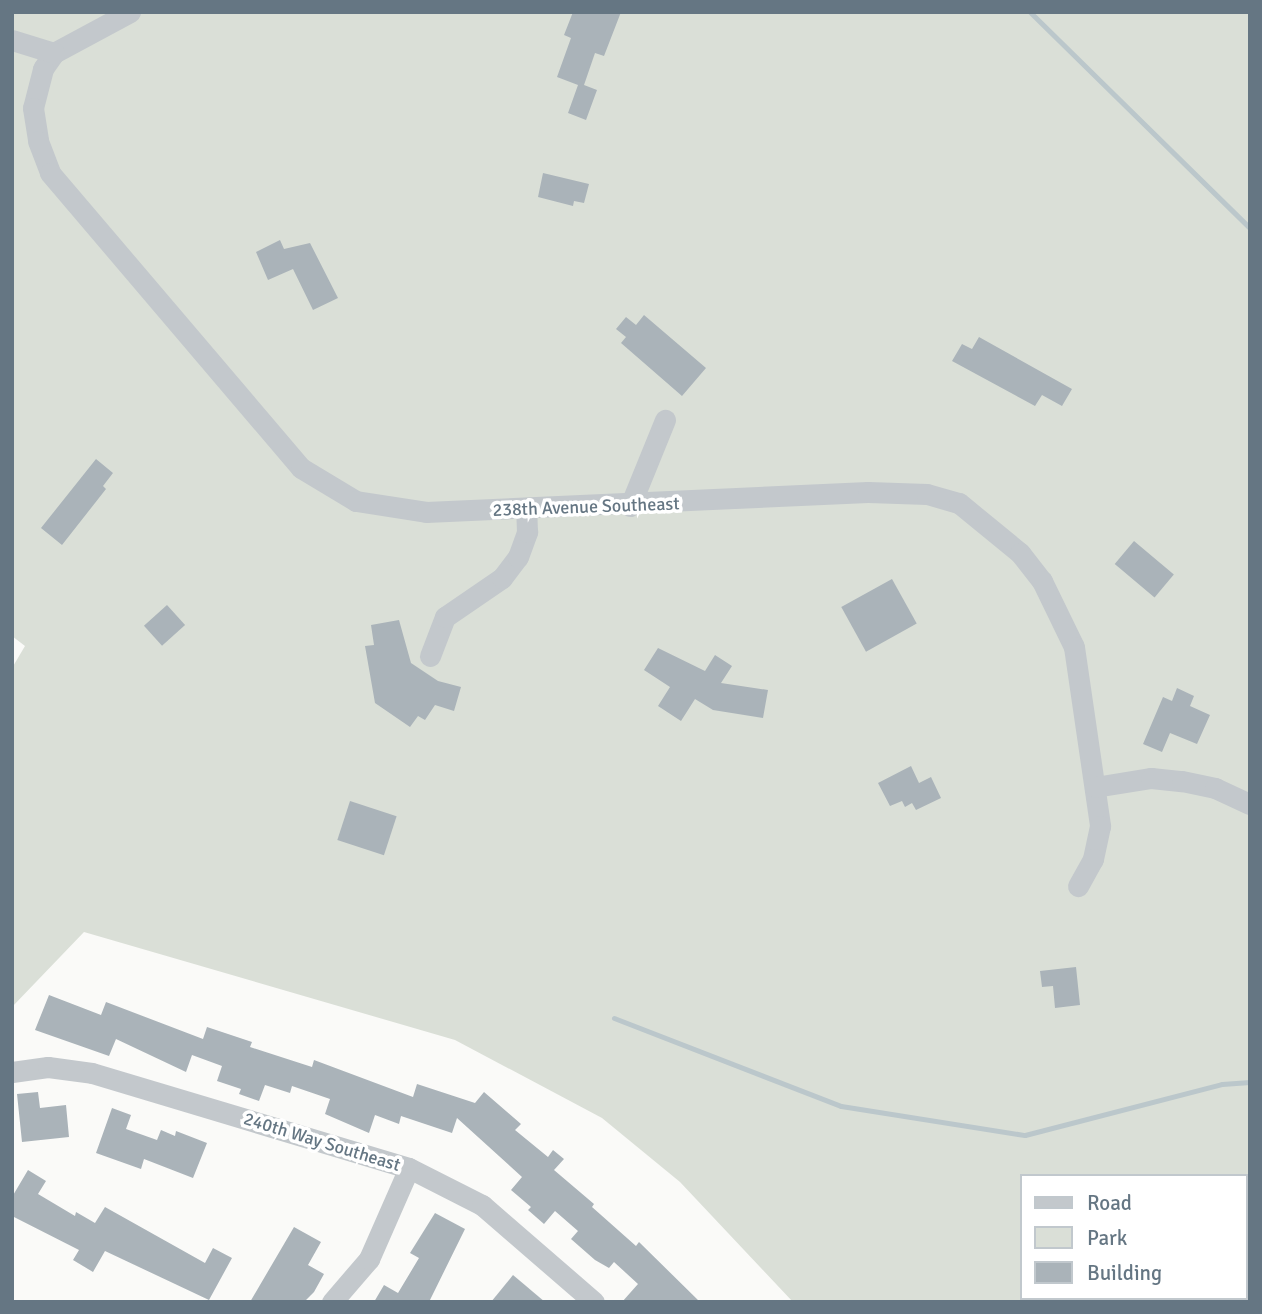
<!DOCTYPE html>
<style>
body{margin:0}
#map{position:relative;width:1262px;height:1314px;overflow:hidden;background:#fafaf8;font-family:Signika,sans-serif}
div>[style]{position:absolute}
.green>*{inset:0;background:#dadfd7}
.stream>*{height:5px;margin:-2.5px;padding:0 2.5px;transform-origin:2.5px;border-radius:2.5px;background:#bbc7cb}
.building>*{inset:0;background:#aab3b9;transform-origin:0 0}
.minor>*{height:21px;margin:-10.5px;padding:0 10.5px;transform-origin:10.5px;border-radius:10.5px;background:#c3c8cc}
span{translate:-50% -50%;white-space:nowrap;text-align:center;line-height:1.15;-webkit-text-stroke:7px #fff;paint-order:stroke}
.street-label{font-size:18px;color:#657683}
.frame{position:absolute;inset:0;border:14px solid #657683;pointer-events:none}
.legend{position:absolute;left:1020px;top:1174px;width:228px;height:126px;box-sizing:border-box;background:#fff;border:2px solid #c1c8cd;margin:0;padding:9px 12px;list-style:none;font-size:21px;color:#657683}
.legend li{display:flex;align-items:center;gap:14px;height:35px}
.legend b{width:35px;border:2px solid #c1c8cd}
</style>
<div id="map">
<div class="green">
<div style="clip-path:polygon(12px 12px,1250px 12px,1250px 1302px,1201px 1298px,1246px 1298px,1246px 1176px,1022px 1176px,1022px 1298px,1075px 1298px,1071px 1302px,793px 1302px,680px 1182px,602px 1118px,455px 1040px,84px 932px,12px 1007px,12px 668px,25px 646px,12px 636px)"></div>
</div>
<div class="stream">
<div style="left:1030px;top:12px;width:308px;rotate:44.5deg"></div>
<div style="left:614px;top:1018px;width:243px;rotate:21.2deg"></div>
<div style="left:841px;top:1106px;width:186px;rotate:9deg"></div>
<div style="left:1025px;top:1135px;width:203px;rotate:-14.5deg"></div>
<div style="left:1222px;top:1084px;width:28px;rotate:-4deg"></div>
</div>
<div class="building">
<div style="clip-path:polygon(573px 12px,621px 12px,604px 56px,595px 53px,584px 85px,597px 90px,586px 120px,568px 113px,578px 85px,557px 77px,571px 38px,564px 35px)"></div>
<div style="clip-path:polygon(543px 173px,589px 184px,584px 203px,574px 201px,573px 206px,538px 197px)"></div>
<div style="clip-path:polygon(280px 240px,284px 249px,310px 243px,338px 298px,313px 310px,293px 269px,268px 280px,256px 252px)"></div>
<div style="clip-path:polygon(644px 315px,706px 368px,682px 396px,621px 343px,626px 337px,616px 329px,626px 317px,636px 325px)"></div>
<div style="clip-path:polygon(979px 337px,1072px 389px,1062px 406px,1042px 395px,1035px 406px,952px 361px,962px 344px,972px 349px)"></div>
<div style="clip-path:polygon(96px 459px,113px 473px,103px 486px,106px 489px,62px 545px,41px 528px)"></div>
<div style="left:1134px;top:541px;width:52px;height:30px;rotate:40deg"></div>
<div style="left:892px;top:579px;width:51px;height:58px;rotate:61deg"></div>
<div style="left:167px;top:605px;width:27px;height:31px;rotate:48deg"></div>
<div style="clip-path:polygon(399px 620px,411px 663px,438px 681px,461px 687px,454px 711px,435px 705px,425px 720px,418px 716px,410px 727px,375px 703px,365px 646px,374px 645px,371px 625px)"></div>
<div style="clip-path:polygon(658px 648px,705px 671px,715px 655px,732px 666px,721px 683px,768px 690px,763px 718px,713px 710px,695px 699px,681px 721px,658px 706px,670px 687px,644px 670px)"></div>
<div style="clip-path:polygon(1177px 688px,1194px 696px,1190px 706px,1210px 715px,1197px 744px,1170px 733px,1162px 752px,1143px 744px,1163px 697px,1172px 701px)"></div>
<div style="clip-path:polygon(911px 766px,919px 783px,931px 777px,941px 798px,916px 810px,912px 803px,905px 807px,902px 801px,890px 806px,878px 783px)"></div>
<div style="left:350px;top:801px;width:49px;height:41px;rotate:18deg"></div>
<div style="clip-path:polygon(1076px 967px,1080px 1005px,1055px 1008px,1053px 986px,1042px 987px,1040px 971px)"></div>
<div style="clip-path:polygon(49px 995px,101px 1015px,106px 1002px,203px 1039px,207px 1027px,252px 1042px,250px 1047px,312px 1067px,314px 1060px,413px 1097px,417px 1084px,475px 1103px,484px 1092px,521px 1124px,515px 1130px,548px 1157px,553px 1150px,564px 1159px,554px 1170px,594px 1204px,592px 1207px,636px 1246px,639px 1242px,700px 1302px,622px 1302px,638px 1284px,614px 1262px,609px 1268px,595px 1260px,571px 1239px,578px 1231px,555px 1211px,544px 1224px,528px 1210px,531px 1207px,511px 1190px,522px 1177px,457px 1118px,452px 1133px,401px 1116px,399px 1124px,375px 1115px,369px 1133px,325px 1114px,330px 1099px,292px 1086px,290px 1093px,265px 1085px,259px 1101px,239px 1094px,241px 1089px,217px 1081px,222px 1066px,192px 1055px,186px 1072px,116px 1039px,109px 1056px,35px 1030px)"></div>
<div style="clip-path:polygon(38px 1092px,40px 1108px,66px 1105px,69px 1137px,22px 1142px,17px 1094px)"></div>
<div style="clip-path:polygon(112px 1108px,131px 1115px,126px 1129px,157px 1140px,161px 1130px,175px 1136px,176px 1131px,207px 1143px,193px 1178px,144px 1159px,141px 1169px,96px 1153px)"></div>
<div style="clip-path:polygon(28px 1170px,46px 1181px,38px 1194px,75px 1216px,76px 1212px,95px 1223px,105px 1207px,205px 1263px,213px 1248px,232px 1258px,209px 1300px,105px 1251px,93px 1272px,73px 1260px,79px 1250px,12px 1216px,12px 1197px)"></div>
<div style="clip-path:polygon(435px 1213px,465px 1229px,429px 1302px,374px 1302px,384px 1285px,398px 1293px,419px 1258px,410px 1253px)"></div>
<div style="clip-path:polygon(294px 1227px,321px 1242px,308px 1265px,324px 1274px,314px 1292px,304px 1302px,250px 1302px)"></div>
<div style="clip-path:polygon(513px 1275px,545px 1302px,491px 1302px)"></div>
</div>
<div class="minor">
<div style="left:130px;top:12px;width:86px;rotate:151.7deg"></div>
<div style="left:54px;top:53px;width:19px;rotate:125deg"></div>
<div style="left:43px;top:69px;width:40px;rotate:104.4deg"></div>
<div style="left:33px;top:108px;width:33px;rotate:81deg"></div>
<div style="left:38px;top:141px;width:34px;rotate:69deg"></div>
<div style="left:50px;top:173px;width:387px;rotate:49.6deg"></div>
<div style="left:301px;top:468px;width:64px;rotate:31deg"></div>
<div style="left:356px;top:501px;width:71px;rotate:8.9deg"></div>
<div style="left:426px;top:512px;width:442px;rotate:-2.6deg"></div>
<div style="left:868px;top:492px;width:59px;rotate:1.9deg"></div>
<div style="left:927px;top:494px;width:33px;rotate:16deg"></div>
<div style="left:959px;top:503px;width:79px;rotate:39.3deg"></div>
<div style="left:1020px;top:553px;width:36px;rotate:52deg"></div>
<div style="left:1042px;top:581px;width:73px;rotate:64.1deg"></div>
<div style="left:1074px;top:647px;width:181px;rotate:81.7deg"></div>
<div style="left:1100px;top:826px;width:34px;rotate:102deg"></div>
<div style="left:1093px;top:859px;width:31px;rotate:119deg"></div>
<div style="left:12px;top:40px;width:44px;rotate:17.2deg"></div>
<div style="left:630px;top:506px;width:93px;rotate:-67.9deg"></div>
<div style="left:430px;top:656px;width:42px;rotate:-69deg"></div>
<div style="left:445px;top:617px;width:69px;rotate:-34.4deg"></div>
<div style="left:502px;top:578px;width:26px;rotate:-53deg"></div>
<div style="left:518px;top:557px;width:27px;rotate:-70deg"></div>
<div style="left:527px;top:532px;width:23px;rotate:-92deg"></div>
<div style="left:1095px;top:787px;width:57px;rotate:-9.1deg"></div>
<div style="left:1151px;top:778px;width:31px;rotate:6deg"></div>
<div style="left:1182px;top:781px;width:34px;rotate:12deg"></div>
<div style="left:1215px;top:788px;width:38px;rotate:25deg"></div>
<div style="left:12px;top:1072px;width:36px;rotate:-8deg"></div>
<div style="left:48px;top:1067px;width:44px;rotate:7.8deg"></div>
<div style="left:92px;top:1073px;width:331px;rotate:16.7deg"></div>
<div style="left:409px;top:1168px;width:82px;rotate:26.9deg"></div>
<div style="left:482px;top:1205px;width:148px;rotate:40.9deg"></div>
<div style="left:332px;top:1302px;width:57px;rotate:-49.3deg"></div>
<div style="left:369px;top:1259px;width:99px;rotate:-66.3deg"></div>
</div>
<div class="street-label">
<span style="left:586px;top:507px;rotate:-2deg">238th Avenue Southeast</span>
<span style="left:322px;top:1142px;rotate:17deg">240th Way Southeast</span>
</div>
<div class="frame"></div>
<ul class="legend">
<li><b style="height:9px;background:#c3c8cc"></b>Road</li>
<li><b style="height:19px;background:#dadfd7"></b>Park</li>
<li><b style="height:19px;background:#aab3b9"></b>Building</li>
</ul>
</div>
